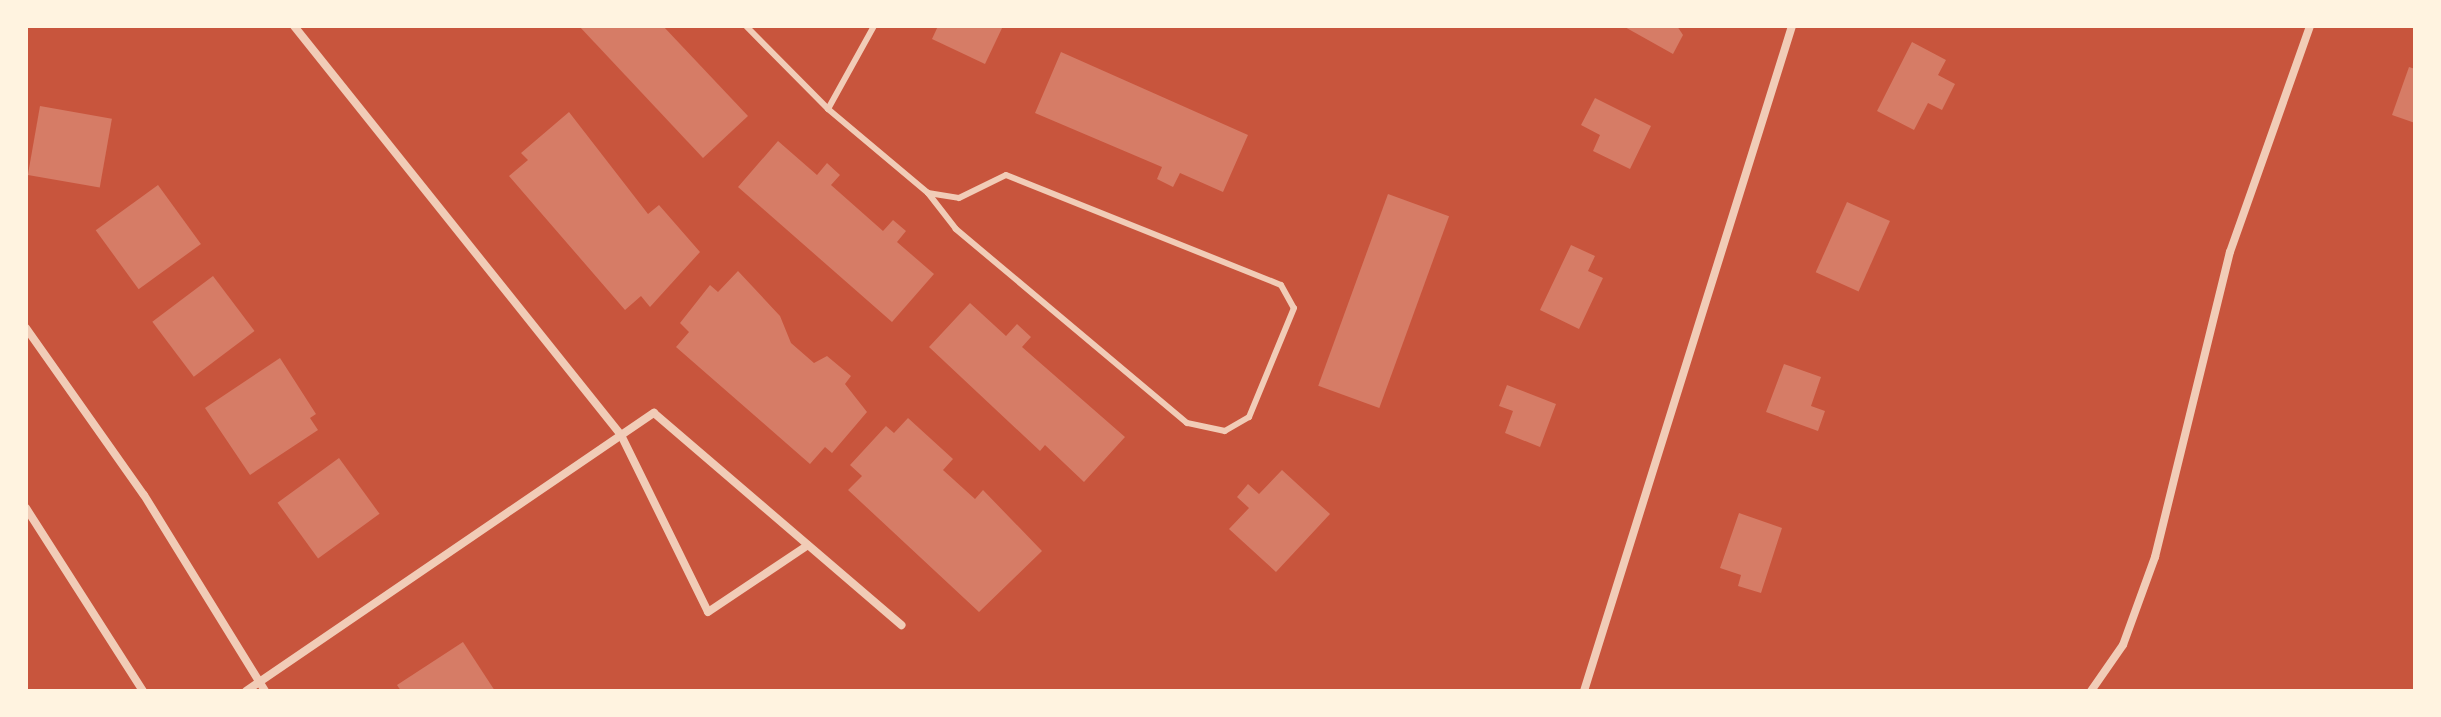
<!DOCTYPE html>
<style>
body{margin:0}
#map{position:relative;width:2441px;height:717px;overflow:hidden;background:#c8553d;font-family:Rubik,sans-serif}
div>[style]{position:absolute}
.building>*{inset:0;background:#d67c66;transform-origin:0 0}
.service>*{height:6px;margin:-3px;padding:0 3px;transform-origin:3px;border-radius:3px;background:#f1ccb7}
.minor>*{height:8px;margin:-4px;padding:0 4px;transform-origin:4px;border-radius:4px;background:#f1ccb7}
span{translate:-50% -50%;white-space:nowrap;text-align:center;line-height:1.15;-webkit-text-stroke:7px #fff3e0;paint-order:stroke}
.frame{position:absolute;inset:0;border:28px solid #fff3e0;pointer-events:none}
</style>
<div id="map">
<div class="building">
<div style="clip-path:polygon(579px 26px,663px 26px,748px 116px,703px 158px)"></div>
<div style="clip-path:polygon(938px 26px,1003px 26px,985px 64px,932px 39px)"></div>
<div style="clip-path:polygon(1623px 26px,1677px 26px,1683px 35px,1673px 54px)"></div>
<div style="clip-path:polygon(1912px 42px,1946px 60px,1938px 75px,1955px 84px,1942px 110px,1928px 103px,1914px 130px,1877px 111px)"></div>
<div style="clip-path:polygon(1061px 52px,1248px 135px,1223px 192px,1180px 173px,1173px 187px,1157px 179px,1162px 167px,1035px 113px)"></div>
<div style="clip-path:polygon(2409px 67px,2415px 69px,2415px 123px,2392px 115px)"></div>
<div style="clip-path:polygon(1595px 98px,1651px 126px,1630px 169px,1593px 151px,1600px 135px,1581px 125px)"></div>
<div style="left:40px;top:106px;width:73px;height:70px;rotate:10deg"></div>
<div style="clip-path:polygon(569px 112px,648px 214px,659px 205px,700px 252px,650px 307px,641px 296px,625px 310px,509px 176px,528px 160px,521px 153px)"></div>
<div style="clip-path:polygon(778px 141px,817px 175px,827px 163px,840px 175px,831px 185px,883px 231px,893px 220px,906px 231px,897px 242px,934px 274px,892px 322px,738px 187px)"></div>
<div style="left:158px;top:185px;width:73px;height:77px;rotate:54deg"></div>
<div style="left:1388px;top:194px;width:65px;height:204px;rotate:20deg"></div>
<div style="left:1847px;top:202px;width:47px;height:77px;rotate:24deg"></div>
<div style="clip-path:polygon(1571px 245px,1595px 256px,1588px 271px,1603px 278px,1579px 329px,1540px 310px)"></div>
<div style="clip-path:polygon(738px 271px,780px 316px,791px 343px,814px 363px,827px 356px,851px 376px,845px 384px,867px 412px,832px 453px,825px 447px,810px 464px,676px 347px,689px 332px,680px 323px,710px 285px,718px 292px)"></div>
<div style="left:213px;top:276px;width:69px;height:76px;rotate:53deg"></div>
<div style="clip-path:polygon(970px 303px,1006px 336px,1017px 324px,1031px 337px,1022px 347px,1125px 437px,1084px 482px,1045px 445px,1040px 451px,929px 347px)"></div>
<div style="clip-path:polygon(280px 358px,316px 414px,310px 418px,318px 430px,250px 475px,205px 408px)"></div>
<div style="clip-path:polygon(1784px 364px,1821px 377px,1811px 406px,1825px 411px,1818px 431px,1766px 412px)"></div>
<div style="clip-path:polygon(1507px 385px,1556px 404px,1540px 447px,1505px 433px,1513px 411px,1499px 406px)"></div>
<div style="clip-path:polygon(908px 418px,953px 459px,943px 470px,975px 499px,983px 490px,1042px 551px,979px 612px,848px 490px,862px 476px,850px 465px,886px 426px,894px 433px)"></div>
<div style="left:339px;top:458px;width:69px;height:76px;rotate:54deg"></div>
<div style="clip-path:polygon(1282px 470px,1330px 514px,1276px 572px,1229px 529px,1249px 508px,1237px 497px,1248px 484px,1259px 494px)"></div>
<div style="clip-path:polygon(1739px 513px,1782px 528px,1761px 593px,1738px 586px,1741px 575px,1720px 568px)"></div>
<div style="clip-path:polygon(463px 642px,495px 691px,401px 691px,397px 685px)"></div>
</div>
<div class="service">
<div style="left:746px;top:26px;width:117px;rotate:45.3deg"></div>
<div style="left:828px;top:109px;width:95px;rotate:-61deg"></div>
<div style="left:828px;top:109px;width:131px;rotate:40deg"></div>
<div style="left:928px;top:193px;width:31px;rotate:9deg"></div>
<div style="left:959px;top:198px;width:52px;rotate:-26.1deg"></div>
<div style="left:1006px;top:175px;width:296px;rotate:21.8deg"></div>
<div style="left:1281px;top:285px;width:26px;rotate:61deg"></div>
<div style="left:1294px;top:308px;width:118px;rotate:112.4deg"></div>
<div style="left:1249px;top:417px;width:28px;rotate:150deg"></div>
<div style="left:1225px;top:431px;width:39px;rotate:-168deg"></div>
<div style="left:1187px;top:423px;width:302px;rotate:-140deg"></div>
<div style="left:956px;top:229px;width:46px;rotate:-127.9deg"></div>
</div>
<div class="minor">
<div style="left:294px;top:26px;width:524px;rotate:51.36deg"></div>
<div style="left:621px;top:435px;width:197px;rotate:63.8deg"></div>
<div style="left:708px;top:612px;width:120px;rotate:-33.8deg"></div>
<div style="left:26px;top:328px;width:204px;rotate:54.8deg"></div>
<div style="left:144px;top:495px;width:230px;rotate:58.3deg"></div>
<div style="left:26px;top:508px;width:217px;rotate:57.4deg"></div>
<div style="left:246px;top:691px;width:494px;rotate:-34.3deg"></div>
<div style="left:654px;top:413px;width:326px;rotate:40.6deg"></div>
<div style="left:1584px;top:691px;width:697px;rotate:-72.63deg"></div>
<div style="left:2091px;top:691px;width:56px;rotate:-55.2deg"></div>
<div style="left:2123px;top:645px;width:94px;rotate:-70deg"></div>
<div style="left:2155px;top:557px;width:314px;rotate:-76.2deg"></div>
<div style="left:2230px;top:252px;width:240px;rotate:-70.5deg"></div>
</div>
<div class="frame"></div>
</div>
